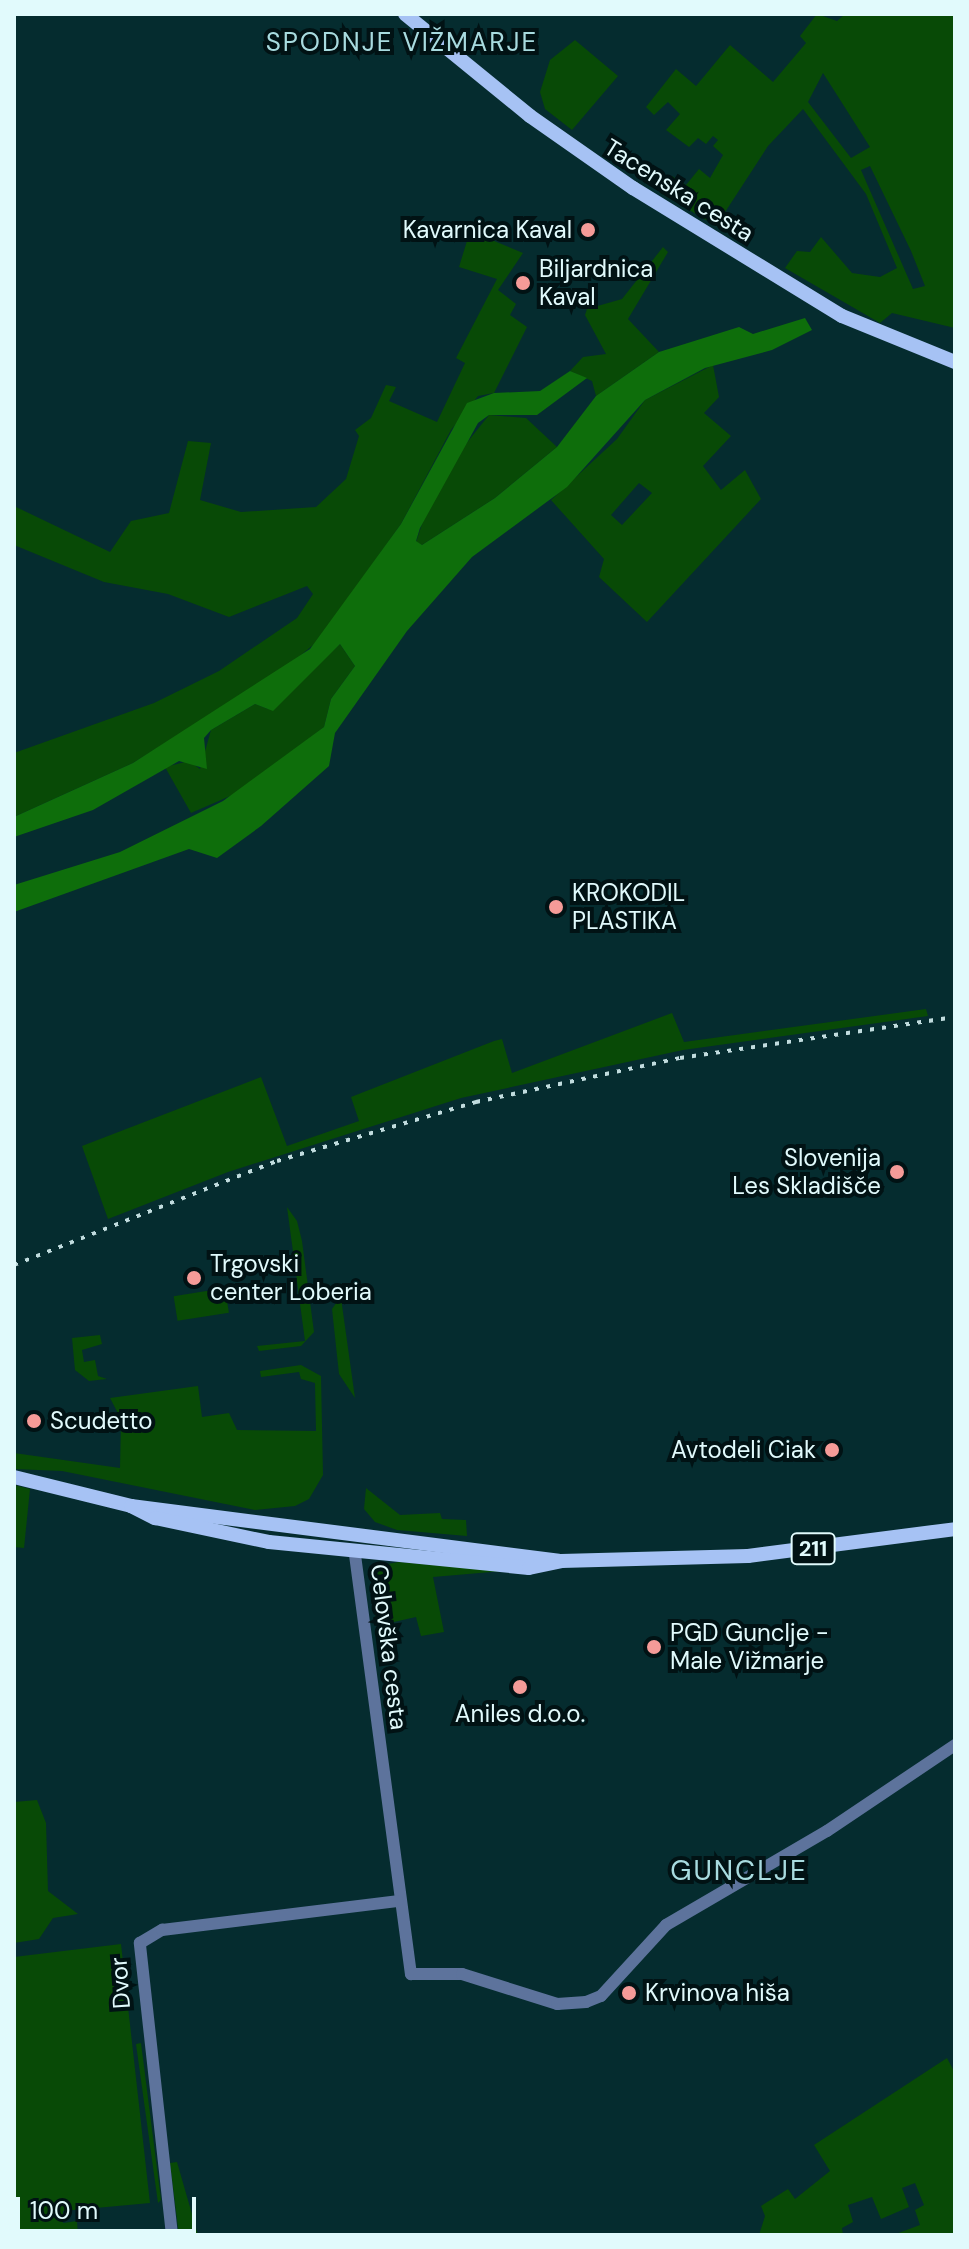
<!DOCTYPE html>
<meta charset="utf-8">
<style>
body{margin:0}
#map{position:relative;width:969px;height:2249px;overflow:hidden;background:#052c2f;font-family:"DM Sans",sans-serif}
div>[style]{position:absolute}
.green>*{inset:0;background:#084a06;transform-origin:0 0}
.forest>*{inset:0;background:#0e6e0b}
.minor>*{height:12px;margin:-6px;padding:0 6px;transform-origin:6px;border-radius:6px;background:#5d739c}
.major>*{height:14px;margin:-7px;padding:0 7px;transform-origin:7px;border-radius:7px;background:#a6c2f4}
.rail>*{height:4px;margin-top:-2px;transform-origin:0;background:repeating-linear-gradient(90deg,#c1dcde 0 4px,transparent 0 12px)}
.dots>*{width:22px;height:22px;translate:-50% -50%;box-sizing:border-box;border:4px solid #011214;border-radius:50%}
span{translate:-50% -50%;white-space:nowrap;text-align:center;line-height:1.15;-webkit-text-stroke:8px #011214;paint-order:stroke}
.shield-label span{padding:2px 6px;background:#011214;border:2px solid;border-radius:6px;-webkit-text-stroke-width:0}
.shield-label{font-size:22px;color:#e1fafc;font-weight:700}
.street-label{font-size:24px;color:#e1fafc}
.poi-label{font-size:24px;color:#e1fafc}
.right{translate:-100% -50%;text-align:right}
.left{translate:0 -50%;text-align:left}
.neighbourhood-label{font-size:26px;color:#a8dbdf;letter-spacing:2px}
.quarter-label{font-size:28px;color:#a8dbdf;letter-spacing:2px}
.frame{position:absolute;inset:0;border:16px solid #e1fafc;pointer-events:none}
.scale{position:absolute;left:16px;top:2197px;width:180px;height:36px;box-sizing:border-box;border:4px solid #e1fafc;border-top:0;padding-left:10px;font-size:24px;line-height:28px;white-space:nowrap;color:#e1fafc;-webkit-text-stroke:6px #011214;paint-order:stroke}
</style>
<div id="map">
<div class="green">
<div style="clip-path:polygon(evenodd,817px 14px,837px 21px,845px 14px,955px 14px,955px 328px,892px 313px,880px 323px,785px 268px,797px 251px,810px 252px,821px 237px,852px 273px,880px 277px,897px 268px,866px 194px,803px 109px,768px 146px,716px 226px,659px 192px,672px 176px,686px 185px,699px 169px,710px 178px,723px 155px,713px 146px,718px 140px,713px 136px,706px 144px,698px 138px,689px 147px,666px 130px,680px 114px,668px 102px,654px 115px,646px 107px,676px 69px,696px 86px,730px 45px,773px 82px,806px 43px,800px 36px,817px 14px,823px 73px,870px 147px,851px 158px,808px 102px,823px 73px,817px 14px,870px 166px,911px 251px,925px 286px,913px 289px,861px 170px,870px 166px)"></div>
<div style="clip-path:polygon(575px 40px,618px 76px,572px 130px,545px 109px,540px 92px,550px 60px)"></div>
<div style="clip-path:polygon(470px 231px,523px 253px,498px 290px,516px 304px,510px 315px,527px 327px,494px 393px,478px 396px,451px 430px,401px 524px,318px 641px,284px 669px,133px 763px,14px 817px,14px 753px,154px 703px,219px 671px,297px 618px,313px 594px,307px 586px,229px 617px,168px 594px,104px 582px,14px 545px,14px 506px,110px 552px,131px 521px,169px 513px,188px 441px,211px 443px,200px 500px,241px 512px,316px 507px,346px 479px,359px 436px,355px 430px,371px 418px,386px 385px,396px 387px,389px 401px,437px 422px,465px 363px,456px 358px,497px 279px,459px 267px)"></div>
<div style="clip-path:polygon(663px 247px,668px 252px,628px 319px,659px 352px,596px 396px,592px 381px,570px 371px,583px 357px,606px 354px,585px 315px,587px 309px,622px 299px)"></div>
<div style="clip-path:polygon(evenodd,713px 365px,719px 397px,704px 413px,731px 436px,703px 466px,721px 490px,745px 470px,761px 499px,647px 622px,599px 577px,604px 559px,551px 500px,617px 439px,645px 400px,713px 365px,639px 483px,652px 493px,622px 525px,611px 515px,639px 483px)"></div>
<div style="clip-path:polygon(489px 415px,526px 418px,557px 447px,495px 498px,422px 545px,416px 542px,424px 518px,461px 450px)"></div>
<div style="clip-path:polygon(340px 644px,355px 666px,331px 699px,324px 727px,244px 790px,191px 813px,165px 767px,189px 761px,200px 769px,211px 730px,255px 704px,268px 709px)"></div>
<div style="clip-path:polygon(926px 1009px,928px 1016px,683px 1050px,461px 1098px,228px 1172px,108px 1219px,82px 1146px,261px 1077px,287px 1146px,359px 1121px,351px 1097px,494px 1041px,502px 1039px,512px 1073px,672px 1013px,684px 1042px)"></div>
<div style="clip-path:polygon(287px 1207px,297px 1221px,302px 1241px,314px 1332px,301px 1346px,259px 1351px,257px 1346px,305px 1341px)"></div>
<div style="left:225px;top:1288px;width:25px;height:52px;rotate:81deg"></div>
<div style="clip-path:polygon(341px 1296px,341px 1298px,355px 1398px,339px 1374px,332px 1309px)"></div>
<div style="clip-path:polygon(100px 1335px,102px 1344px,82px 1350px,84px 1362px,95px 1360px,98px 1376px,107px 1379px,89px 1381px,75px 1370px,72px 1338px)"></div>
<div style="clip-path:polygon(301px 1365px,321px 1376px,323px 1475px,309px 1499px,295px 1506px,255px 1510px,62px 1471px,14px 1469px,14px 1453px,120px 1468px,121px 1419px,110px 1398px,198px 1386px,202px 1417px,229px 1413px,237px 1430px,316px 1431px,315px 1383px,301px 1379px,299px 1372px,261px 1377px,260px 1371px)"></div>
<div style="clip-path:polygon(14px 1485px,30px 1489px,24px 1548px,14px 1547px)"></div>
<div style="clip-path:polygon(366px 1488px,400px 1515px,440px 1513px,442px 1519px,466px 1520px,467px 1536px,397px 1530px,375px 1522px,364px 1509px)"></div>
<div style="clip-path:polygon(399px 1562px,503px 1571px,433px 1577px,444px 1632px,421px 1636px,416px 1617px,376px 1626px,374px 1580px,382px 1565px)"></div>
<div style="clip-path:polygon(37px 1800px,46px 1823px,48px 1891px,78px 1914px,53px 1918px,39px 1939px,14px 1943px,14px 1802px)"></div>
<div style="clip-path:polygon(121px 1944px,150px 2203px,63px 2211px,63px 2223px,77px 2221px,78px 2235px,14px 2235px,14px 1957px)"></div>
<div style="clip-path:polygon(141px 2043px,161px 2200px,158px 2203px,136px 2044px)"></div>
<div style="clip-path:polygon(947px 2058px,955px 2073px,955px 2235px,893px 2235px,920px 2225px,915px 2210px,924px 2205px,915px 2183px,902px 2188px,909px 2207px,881px 2219px,872px 2197px,848px 2205px,853px 2222px,842px 2228px,843px 2235px,759px 2235px,765px 2216px,761px 2206px,788px 2189px,795px 2199px,830px 2171px,814px 2145px)"></div>
<div style="clip-path:polygon(177px 2162px,198px 2235px,179px 2235px,170px 2163px)"></div>
</div>
<div class="forest">
<div style="clip-path:polygon(805px 318px,812px 330px,772px 350px,705px 368px,645px 400px,567px 487px,472px 557px,407px 631px,335px 733px,329px 766px,261px 826px,217px 858px,189px 849px,14px 912px,14px 885px,120px 852px,223px 801px,324px 727px,331px 699px,355px 666px,340px 644px,273px 711px,255px 704px,211px 730px,204px 738px,207px 769px,179px 761px,93px 810px,14px 837px,14px 817px,133px 763px,310px 649px,401px 524px,467px 403px,494px 393px,540px 391px,570px 371px,587px 378px,537px 415px,489px 415px,478px 423px,420px 528px,416px 541px,422px 545px,495px 498px,557px 447px,596px 396px,659px 352px,739px 327px,753px 334px)"></div>
</div>
<div class="minor">
<div style="left:355px;top:1555px;width:423px;rotate:82.4deg"></div>
<div style="left:411px;top:1974px;width:51px"></div>
<div style="left:462px;top:1974px;width:100px;rotate:17.5deg"></div>
<div style="left:557px;top:2004px;width:29px;rotate:-4deg"></div>
<div style="left:586px;top:2002px;width:16px;rotate:-22deg"></div>
<div style="left:601px;top:1996px;width:96px;rotate:-47.5deg"></div>
<div style="left:666px;top:1925px;width:186px;rotate:-30.3deg"></div>
<div style="left:827px;top:1831px;width:154px;rotate:-33.9deg"></div>
<div style="left:172px;top:2235px;width:294px;rotate:-96.3deg"></div>
<div style="left:140px;top:1943px;width:26px;rotate:-31deg"></div>
<div style="left:162px;top:1930px;width:237px;rotate:-7deg"></div>
</div>
<div class="major">
<div style="left:405px;top:14px;width:161px;rotate:39.2deg"></div>
<div style="left:530px;top:116px;width:126px;rotate:35deg"></div>
<div style="left:633px;top:188px;width:245px;rotate:31.5deg"></div>
<div style="left:842px;top:316px;width:122px;rotate:22.2deg"></div>
<div style="left:14px;top:1477px;width:121px;rotate:13.9deg"></div>
<div style="left:131px;top:1506px;width:431px;rotate:7.3deg"></div>
<div style="left:131px;top:1506px;width:27px;rotate:27deg"></div>
<div style="left:155px;top:1518px;width:116px;rotate:11.9deg"></div>
<div style="left:269px;top:1542px;width:261px;rotate:5.7deg"></div>
<div style="left:529px;top:1568px;width:33px;rotate:-12deg"></div>
<div style="left:561px;top:1561px;width:187px;rotate:-1.5deg"></div>
<div style="left:748px;top:1556px;width:209px;rotate:-7.4deg"></div>
</div>
<div class="rail">
<div style="left:14px;top:1265px;width:283px;rotate:-21.6deg"></div>
<div style="left:277px;top:1161px;width:208px;rotate:-16.5deg"></div>
<div style="left:476px;top:1102px;width:209px;rotate:-12.2deg"></div>
<div style="left:680px;top:1058px;width:278px;rotate:-8.5deg"></div>
</div>
<div class="dots">
<div style="left:588px;top:230px;background:#f59b98"></div>
<div style="left:523px;top:283px;background:#f59b98"></div>
<div style="left:556px;top:907px;background:#f59b98"></div>
<div style="left:897px;top:1172px;background:#f59b98"></div>
<div style="left:194px;top:1278px;background:#f59b98"></div>
<div style="left:34px;top:1421px;background:#f59b98"></div>
<div style="left:832px;top:1450px;background:#f59b98"></div>
<div style="left:654px;top:1647px;background:#f59b98"></div>
<div style="left:520px;top:1687px;background:#f59b98"></div>
<div style="left:629px;top:1993px;background:#f59b98"></div>
</div>
<div class="shield-label">
<span style="left:813px;top:1549px">211</span>
</div>
<div class="street-label">
<span style="left:679px;top:190px;rotate:32deg">Tacenska cesta</span>
<span style="left:389px;top:1647px;rotate:83deg">Celovška cesta</span>
<span style="left:120px;top:1983px;rotate:-94deg">Dvor</span>
</div>
<div class="poi-label">
<span class="right" style="left:572px;top:230px">Kavarnica Kaval</span>
<span class="left" style="left:539px;top:283px">Biljardnica<br>Kaval</span>
<span class="left" style="left:572px;top:907px">KROKODIL<br>PLASTIKA</span>
<span class="right" style="left:881px;top:1172px">Slovenija<br>Les Skladišče</span>
<span class="left" style="left:210px;top:1278px">Trgovski<br>center Loberia</span>
<span class="left" style="left:50px;top:1421px">Scudetto</span>
<span class="right" style="left:816px;top:1450px">Avtodeli Ciak</span>
<span class="left" style="left:670px;top:1647px">PGD Gunclje -<br>Male Vižmarje</span>
<span style="left:520px;top:1714px">Aniles d.o.o.</span>
<span class="left" style="left:645px;top:1993px">Krvinova hiša</span>
</div>
<div class="neighbourhood-label">
<span style="left:402px;top:43px">SPODNJE VIŽMARJE</span>
</div>
<div class="quarter-label">
<span style="left:739px;top:1871px">GUNCLJE</span>
</div>
<div class="frame"></div>
<div class="scale">100 m</div>
</div>
